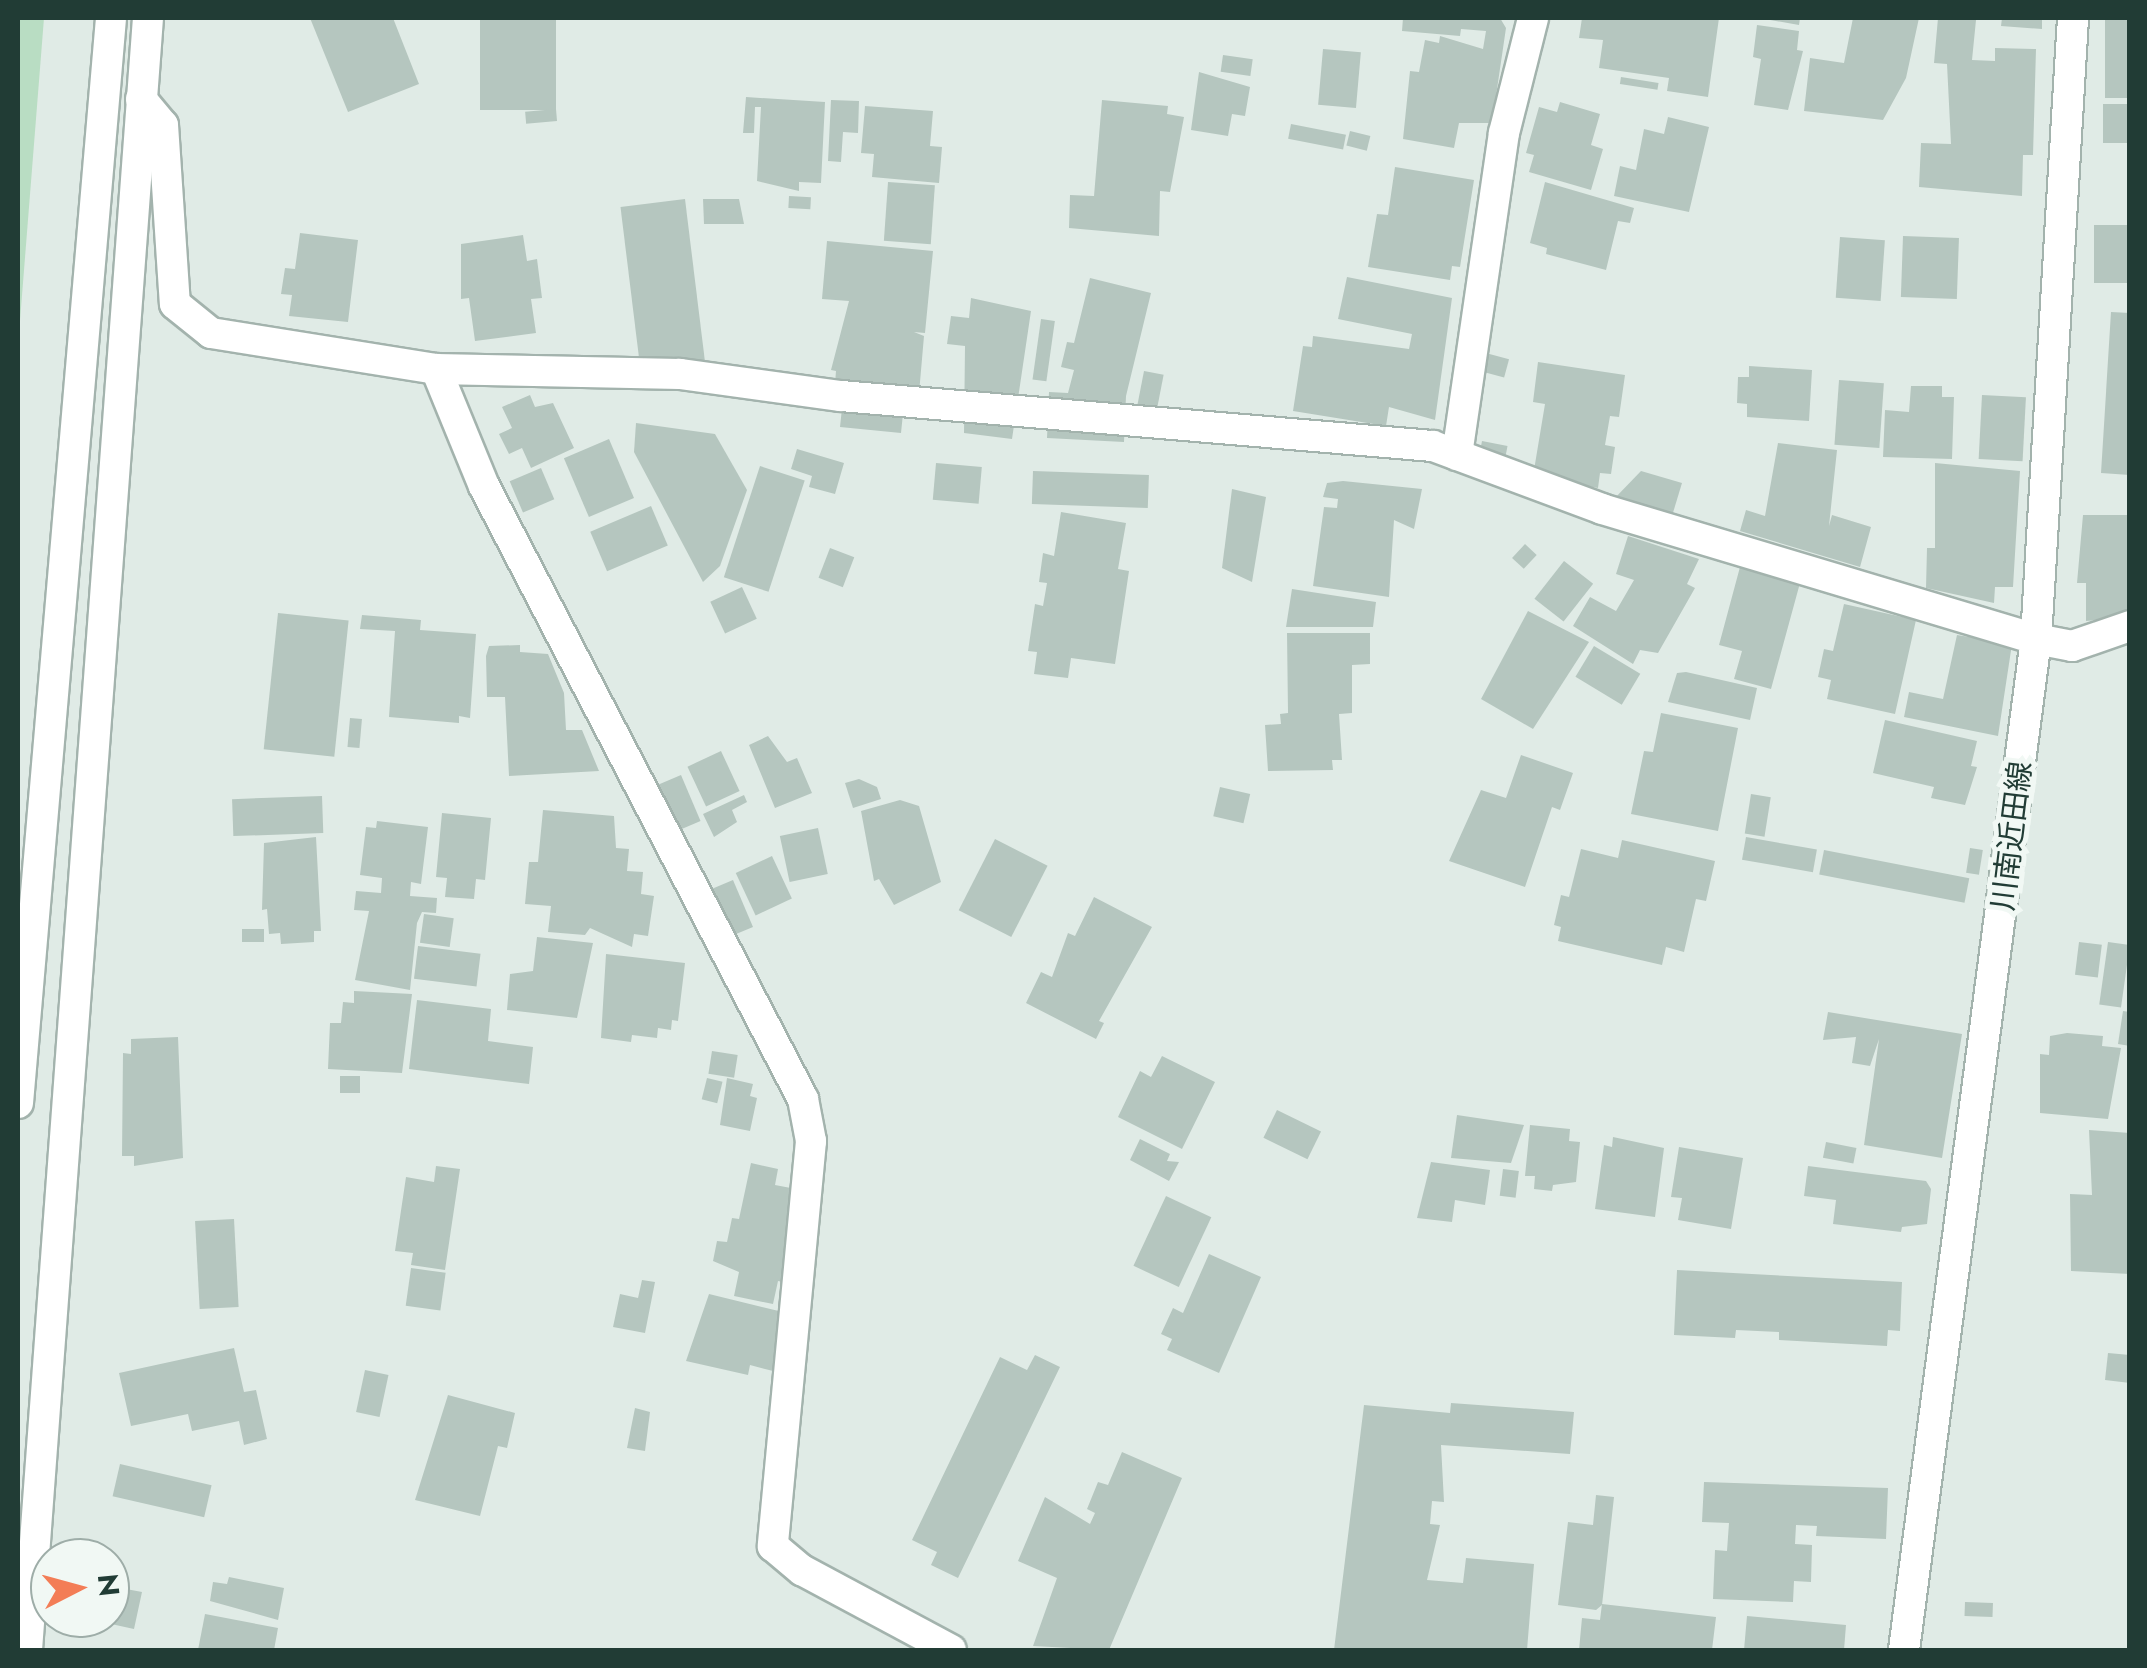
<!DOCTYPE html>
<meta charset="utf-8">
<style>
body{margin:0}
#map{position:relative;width:2147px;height:1668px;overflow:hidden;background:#e0ebe6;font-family:Jost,"Noto Sans JP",sans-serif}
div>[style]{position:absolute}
.green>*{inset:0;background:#b9ddc3}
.building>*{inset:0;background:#b5c6bf;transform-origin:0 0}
.roads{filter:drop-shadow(2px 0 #a3b3ad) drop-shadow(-2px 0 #a3b3ad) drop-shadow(0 2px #a3b3ad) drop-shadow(0 -2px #a3b3ad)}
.street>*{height:30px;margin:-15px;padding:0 15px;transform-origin:15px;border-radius:15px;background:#fff}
.secondary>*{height:30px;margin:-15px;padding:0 15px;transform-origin:15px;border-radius:15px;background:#fff}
span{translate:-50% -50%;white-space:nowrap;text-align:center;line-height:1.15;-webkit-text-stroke:10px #f1f8f4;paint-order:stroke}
.street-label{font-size:30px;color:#213c35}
.frame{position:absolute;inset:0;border:20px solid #213c35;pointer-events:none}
.north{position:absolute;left:30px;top:1538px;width:100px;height:100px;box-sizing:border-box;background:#f1f8f4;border:2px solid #9eada8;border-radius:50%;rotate:84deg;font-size:28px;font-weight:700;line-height:40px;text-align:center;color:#213c35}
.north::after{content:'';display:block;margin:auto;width:35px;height:45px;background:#f37d56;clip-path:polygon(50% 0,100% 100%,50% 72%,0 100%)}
</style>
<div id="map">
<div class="green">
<div style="clip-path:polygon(18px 18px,44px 18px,18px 346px)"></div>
</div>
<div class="building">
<div style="clip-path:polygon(310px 18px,393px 18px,419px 84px,348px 112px)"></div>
<div style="left:480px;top:18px;width:76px;height:92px"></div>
<div style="clip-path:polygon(1403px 18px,1500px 18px,1506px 28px,1492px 123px,1459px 123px,1454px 148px,1403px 139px,1410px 71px,1419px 72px,1425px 40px,1439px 43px,1440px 36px,1483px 49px,1486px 31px,1461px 29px,1460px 36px,1402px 31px)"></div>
<div style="clip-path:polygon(1582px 18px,1719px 18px,1708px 97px,1667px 91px,1669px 78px,1599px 68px,1603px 40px,1579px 38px)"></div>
<div style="clip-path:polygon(1759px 18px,1800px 18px,1799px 25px)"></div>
<div style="clip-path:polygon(1853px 18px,1919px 18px,1906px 78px,1883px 120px,1804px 111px,1810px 58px,1844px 63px)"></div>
<div style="clip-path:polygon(1938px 18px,1976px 20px,1972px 60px,1995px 61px,1995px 48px,2036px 49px,2033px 155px,2023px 155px,2022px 196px,1919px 187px,1921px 143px,1951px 144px,1947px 64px,1934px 63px)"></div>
<div style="clip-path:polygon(2002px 18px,2042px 18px,2042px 29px,2001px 26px)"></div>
<div style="left:2105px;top:18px;width:25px;height:80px"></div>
<div style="clip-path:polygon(1757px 25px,1799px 31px,1797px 50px,1803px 51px,1788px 110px,1754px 105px,1761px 59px,1753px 57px)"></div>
<div style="left:1323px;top:49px;width:38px;height:56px;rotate:5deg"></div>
<div style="left:1223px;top:55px;width:30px;height:17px;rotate:8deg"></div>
<div style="clip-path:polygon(1199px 72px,1250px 87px,1245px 116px,1232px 114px,1228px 136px,1191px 130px)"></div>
<div style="left:1621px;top:77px;width:38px;height:7px;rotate:9deg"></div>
<div style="clip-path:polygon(746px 97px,825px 102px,821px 183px,799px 182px,799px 191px,757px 181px,761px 107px,755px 107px,754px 133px,743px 133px)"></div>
<div style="clip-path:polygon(831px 100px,859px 101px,858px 133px,843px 132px,841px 162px,828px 161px)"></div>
<div style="clip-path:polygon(1102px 100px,1168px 106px,1167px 114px,1184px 117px,1170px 192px,1160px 191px,1159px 236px,1069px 228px,1070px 195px,1094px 196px)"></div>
<div style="clip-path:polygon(1560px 102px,1600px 114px,1591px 145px,1603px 149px,1591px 190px,1529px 172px,1534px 155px,1526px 153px,1539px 107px,1557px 112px)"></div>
<div style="left:2130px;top:104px;width:39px;height:27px;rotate:90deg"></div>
<div style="clip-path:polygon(865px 106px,933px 111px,930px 146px,942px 147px,939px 183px,872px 177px,874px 154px,861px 153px)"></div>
<div style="left:556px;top:109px;width:12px;height:31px;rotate:85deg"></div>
<div style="clip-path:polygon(1668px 117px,1709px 127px,1689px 212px,1614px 196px,1620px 166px,1636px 170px,1644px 129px,1664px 134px)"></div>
<div style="left:1291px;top:124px;width:56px;height:15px;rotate:11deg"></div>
<div style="left:1350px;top:131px;width:21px;height:15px;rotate:14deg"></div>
<div style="clip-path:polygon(1395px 167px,1474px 180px,1460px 267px,1452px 266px,1450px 280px,1368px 267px,1377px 214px,1388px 215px)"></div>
<div style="left:888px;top:182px;width:47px;height:59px;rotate:4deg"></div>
<div style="clip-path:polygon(1545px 182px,1634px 208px,1630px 223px,1618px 221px,1606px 270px,1546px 254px,1547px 248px,1530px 243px)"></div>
<div style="left:789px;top:196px;width:22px;height:12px;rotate:3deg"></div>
<div style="left:685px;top:199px;width:164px;height:65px;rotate:83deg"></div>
<div style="clip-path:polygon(703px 199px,739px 199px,744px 224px,704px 224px)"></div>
<div style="left:2094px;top:225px;width:36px;height:58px"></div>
<div style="clip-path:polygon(300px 233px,358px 240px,348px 322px,289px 316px,292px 295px,281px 294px,285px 268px,295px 269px)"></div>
<div style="clip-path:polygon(523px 235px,527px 261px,537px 259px,542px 298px,531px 299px,536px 333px,475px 341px,469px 298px,461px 299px,461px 244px)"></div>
<div style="left:1903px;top:236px;width:56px;height:61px;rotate:2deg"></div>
<div style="left:1840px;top:237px;width:45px;height:61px;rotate:4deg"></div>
<div style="clip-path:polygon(827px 241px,933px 251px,925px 333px,914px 332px,924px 336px,918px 405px,904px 404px,901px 433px,840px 427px,843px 399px,834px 397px,836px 371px,831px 370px,849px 301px,822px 299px)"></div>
<div style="clip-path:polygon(1347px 277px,1452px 298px,1435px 420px,1389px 407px,1386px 426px,1293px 411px,1303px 346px,1312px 347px,1313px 336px,1409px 349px,1412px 334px,1338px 319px)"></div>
<div style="clip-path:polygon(1090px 278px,1151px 293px,1126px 396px,1124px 442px,1047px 438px,1049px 392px,1068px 393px,1074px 370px,1061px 367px,1067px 342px,1074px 343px)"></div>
<div style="clip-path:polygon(971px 298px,1031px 311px,1012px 439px,964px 433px,965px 346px,947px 344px,951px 316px,969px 318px)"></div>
<div style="clip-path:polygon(2111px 312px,2130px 313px,2130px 475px,2101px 473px)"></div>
<div style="left:1041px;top:319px;width:14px;height:61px;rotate:8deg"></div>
<div style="left:1482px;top:352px;width:28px;height:19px;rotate:15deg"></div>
<div style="clip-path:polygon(1538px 362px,1625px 375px,1619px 417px,1610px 416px,1605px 445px,1615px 447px,1611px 474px,1600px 473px,1598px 488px,1533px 476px,1545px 404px,1533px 402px)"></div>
<div style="clip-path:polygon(1749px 366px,1812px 370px,1809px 421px,1747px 417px,1747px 404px,1737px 403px,1738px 377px,1749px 377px)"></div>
<div style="left:1144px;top:371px;width:20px;height:57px;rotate:11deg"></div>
<div style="left:1839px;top:380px;width:45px;height:65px;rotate:4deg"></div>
<div style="clip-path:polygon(1911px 386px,1942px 386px,1942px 397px,1954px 397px,1952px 459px,1883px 457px,1885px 410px,1909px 412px)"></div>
<div style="clip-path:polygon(530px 395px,535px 407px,553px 403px,574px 448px,531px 468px,522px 448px,509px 454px,499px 434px,512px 428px,502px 407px)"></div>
<div style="left:1982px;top:395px;width:44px;height:64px;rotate:3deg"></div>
<div style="clip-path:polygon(636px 423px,715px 434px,747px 490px,720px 566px,703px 582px,634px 452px)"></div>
<div style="left:609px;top:439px;width:64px;height:49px;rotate:67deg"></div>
<div style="left:1482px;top:441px;width:26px;height:24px;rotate:11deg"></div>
<div style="clip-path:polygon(1778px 443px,1837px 450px,1829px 526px,1832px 515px,1871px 527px,1860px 567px,1740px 531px,1746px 510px,1765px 516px)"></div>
<div style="clip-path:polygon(797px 449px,844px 463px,835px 494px,809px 487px,812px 476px,791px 469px)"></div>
<div style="left:936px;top:463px;width:46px;height:37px;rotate:5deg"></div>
<div style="clip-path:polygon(1935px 463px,2020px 471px,2013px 587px,1995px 587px,1994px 603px,1926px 588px,1927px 548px,1935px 548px)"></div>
<div style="left:760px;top:466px;width:47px;height:117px;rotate:18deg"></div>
<div style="left:541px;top:468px;width:34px;height:34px;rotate:67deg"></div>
<div style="left:1033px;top:471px;width:116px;height:33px;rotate:2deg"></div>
<div style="clip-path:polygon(1641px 471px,1682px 483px,1672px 516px,1613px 500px)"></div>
<div style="clip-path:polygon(1343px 481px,1422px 489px,1414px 529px,1394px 520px,1389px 597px,1313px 586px,1324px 507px,1337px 508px,1338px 499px,1323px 497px,1327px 483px)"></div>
<div style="clip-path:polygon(1232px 489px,1266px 497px,1252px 582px,1222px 568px)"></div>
<div style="left:651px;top:506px;width:43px;height:66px;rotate:67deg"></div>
<div style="clip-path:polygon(1061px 512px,1126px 523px,1118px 569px,1129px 571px,1115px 664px,1071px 658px,1068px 678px,1034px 674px,1037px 652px,1028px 651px,1035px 604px,1043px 606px,1047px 583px,1039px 582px,1043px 553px,1054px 556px)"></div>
<div style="clip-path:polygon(2083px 515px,2130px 515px,2130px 617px,2086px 621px,2086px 583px,2077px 583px)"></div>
<div style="clip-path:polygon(1628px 536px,1699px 559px,1687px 584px,1695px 588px,1658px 653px,1640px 650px,1633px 664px,1573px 626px,1590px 597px,1616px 611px,1634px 580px,1616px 574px)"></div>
<div style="left:1525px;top:544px;width:16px;height:19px;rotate:43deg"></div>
<div style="left:830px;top:548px;width:26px;height:32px;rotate:21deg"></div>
<div style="left:1564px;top:561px;width:37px;height:48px;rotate:38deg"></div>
<div style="clip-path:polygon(1740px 567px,1800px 583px,1771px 689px,1734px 679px,1742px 651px,1719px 645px)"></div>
<div style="left:742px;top:587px;width:35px;height:35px;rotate:65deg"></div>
<div style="clip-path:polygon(1292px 589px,1376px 602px,1373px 627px,1286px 627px)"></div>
<div style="clip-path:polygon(1844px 604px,1916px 620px,1895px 714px,1827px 699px,1831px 680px,1818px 677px,1824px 649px,1833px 651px)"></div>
<div style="clip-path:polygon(1528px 611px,1589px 642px,1533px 729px,1481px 699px)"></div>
<div style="left:278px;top:613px;width:71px;height:137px;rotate:6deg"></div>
<div style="clip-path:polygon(362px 615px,421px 620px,420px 630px,476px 634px,470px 718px,459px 716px,459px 723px,389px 717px,395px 631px,360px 629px)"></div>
<div style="clip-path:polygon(1287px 633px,1370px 633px,1370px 664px,1352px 665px,1352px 713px,1339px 714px,1342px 760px,1332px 760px,1333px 770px,1268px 771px,1265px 725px,1281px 724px,1280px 714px,1288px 713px)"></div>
<div style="clip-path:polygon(1957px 635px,2012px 644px,1998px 736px,1904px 717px,1909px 692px,1943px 699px)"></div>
<div style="clip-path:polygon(520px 645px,520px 652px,548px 654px,564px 693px,566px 730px,582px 730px,599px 771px,509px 776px,505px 697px,487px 697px,486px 656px,489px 646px)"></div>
<div style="left:1594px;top:646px;width:54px;height:36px;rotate:31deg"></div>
<div style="clip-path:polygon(1686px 672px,1757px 688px,1750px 720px,1668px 702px,1677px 673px)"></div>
<div style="clip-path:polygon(1661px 713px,1738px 728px,1718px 831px,1631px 814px,1644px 751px,1653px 752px)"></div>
<div style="left:350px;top:718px;width:12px;height:29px;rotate:5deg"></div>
<div style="clip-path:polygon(1885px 720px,1977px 741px,1971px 766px,1977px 767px,1965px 805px,1931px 798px,1934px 787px,1873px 773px)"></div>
<div style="clip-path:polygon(768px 736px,787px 762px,797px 758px,812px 793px,775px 808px,749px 745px)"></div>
<div style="left:721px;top:751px;width:44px;height:37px;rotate:65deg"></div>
<div style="clip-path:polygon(1521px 755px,1573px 773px,1560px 810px,1552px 807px,1525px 887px,1449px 861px,1481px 790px,1506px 798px)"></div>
<div style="left:681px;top:775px;width:50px;height:39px;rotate:67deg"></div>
<div style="clip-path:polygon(859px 779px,877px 787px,881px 799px,853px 808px,845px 783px)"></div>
<div style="left:1220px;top:787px;width:31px;height:30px;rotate:13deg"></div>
<div style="left:1751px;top:794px;width:20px;height:40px;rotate:9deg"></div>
<div style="clip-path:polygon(744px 795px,747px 802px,732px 810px,737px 822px,714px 837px,703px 814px)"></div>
<div style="left:322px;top:796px;width:37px;height:90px;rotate:88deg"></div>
<div style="clip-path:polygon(900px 800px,919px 806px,941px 882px,894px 905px,879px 879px,874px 881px,861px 811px)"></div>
<div style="clip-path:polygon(543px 810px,614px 816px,616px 848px,629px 849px,627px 871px,643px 872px,641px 894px,654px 896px,648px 936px,634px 934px,632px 947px,590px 928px,585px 935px,548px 932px,551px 906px,525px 904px,529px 862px,538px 862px)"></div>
<div style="clip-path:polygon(442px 813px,491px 818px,485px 880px,476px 879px,474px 899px,445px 897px,447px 878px,436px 877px)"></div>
<div style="clip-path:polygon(377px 821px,428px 827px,421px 884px,411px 882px,410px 896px,437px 898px,436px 913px,422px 912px,417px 923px,410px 990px,355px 980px,369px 911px,354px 910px,356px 891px,381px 893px,382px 878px,360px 875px,366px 827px,376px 828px)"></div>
<div style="left:818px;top:828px;width:47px;height:39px;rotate:78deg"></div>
<div style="clip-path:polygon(316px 837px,321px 931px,314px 931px,314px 942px,281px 944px,280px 933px,269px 934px,267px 909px,262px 910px,264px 843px)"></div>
<div style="left:1746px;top:837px;width:72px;height:23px;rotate:10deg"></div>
<div style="left:995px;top:839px;width:59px;height:80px;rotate:27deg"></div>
<div style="clip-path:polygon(1622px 840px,1715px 861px,1706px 901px,1696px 899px,1684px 952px,1666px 947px,1662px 965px,1558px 941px,1561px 927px,1554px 925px,1561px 895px,1569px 897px,1581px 849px,1618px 858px)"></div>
<div style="left:1970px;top:848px;width:13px;height:25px;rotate:9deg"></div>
<div style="left:1824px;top:850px;width:148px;height:25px;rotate:11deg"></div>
<div style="left:772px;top:856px;width:47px;height:40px;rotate:65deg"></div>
<div style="clip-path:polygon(733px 880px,753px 927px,724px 939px,695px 896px)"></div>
<div style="clip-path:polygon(1094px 897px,1152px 927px,1099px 1021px,1104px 1023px,1096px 1039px,1026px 1003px,1041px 972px,1052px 977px,1068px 933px,1075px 936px)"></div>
<div style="left:424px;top:914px;width:30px;height:29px;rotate:8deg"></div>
<div style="left:242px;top:929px;width:22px;height:13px"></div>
<div style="clip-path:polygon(537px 937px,593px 943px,577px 1018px,507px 1010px,510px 974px,533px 971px)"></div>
<div style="left:2079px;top:942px;width:23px;height:33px;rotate:7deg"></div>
<div style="left:2108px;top:942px;width:22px;height:63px;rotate:8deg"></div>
<div style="left:418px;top:946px;width:63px;height:33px;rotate:7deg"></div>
<div style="clip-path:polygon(606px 954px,685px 963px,678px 1021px,672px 1020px,671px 1030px,658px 1028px,657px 1038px,632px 1035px,631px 1042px,601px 1038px)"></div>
<div style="clip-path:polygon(354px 991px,412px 994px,402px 1073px,328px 1069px,330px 1023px,341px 1023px,343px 1002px,354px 1003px)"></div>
<div style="clip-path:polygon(417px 1000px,491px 1009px,488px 1041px,533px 1047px,529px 1084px,409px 1069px)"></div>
<div style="clip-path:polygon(2123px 1011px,2130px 1012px,2130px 1046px,2118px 1044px)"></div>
<div style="clip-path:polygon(1828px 1012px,1962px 1034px,1942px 1158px,1864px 1145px,1879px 1039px,1870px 1066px,1852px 1063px,1856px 1037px,1823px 1040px)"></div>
<div style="clip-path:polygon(2067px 1033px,2103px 1036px,2102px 1046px,2121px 1048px,2108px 1119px,2040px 1113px,2040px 1054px,2049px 1055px,2050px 1036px)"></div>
<div style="clip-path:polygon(178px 1037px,183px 1158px,134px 1166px,134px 1156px,122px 1156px,123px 1053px,131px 1054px,131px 1039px)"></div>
<div style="left:712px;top:1051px;width:26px;height:23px;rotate:9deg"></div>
<div style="clip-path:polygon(1162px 1056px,1215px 1082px,1182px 1149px,1118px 1117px,1140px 1071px,1151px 1077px)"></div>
<div style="left:340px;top:1076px;width:20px;height:17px"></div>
<div style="left:707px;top:1078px;width:16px;height:22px;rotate:14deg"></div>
<div style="clip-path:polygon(727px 1078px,753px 1084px,750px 1096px,757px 1098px,750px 1131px,720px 1125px)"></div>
<div style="left:1277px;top:1110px;width:49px;height:31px;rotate:26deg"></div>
<div style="clip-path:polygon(1457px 1115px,1524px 1125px,1511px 1163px,1451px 1158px)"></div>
<div style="clip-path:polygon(1530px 1125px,1570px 1129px,1569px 1141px,1580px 1142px,1576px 1182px,1553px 1185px,1552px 1191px,1534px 1189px,1535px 1176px,1525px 1176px)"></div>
<div style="clip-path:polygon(2089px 1130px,2130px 1133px,2130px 1274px,2071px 1271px,2070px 1194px,2092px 1195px)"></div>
<div style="clip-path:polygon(1613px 1137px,1664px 1148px,1655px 1217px,1595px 1209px,1604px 1145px,1612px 1147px)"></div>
<div style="clip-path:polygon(1140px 1139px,1170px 1154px,1167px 1161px,1179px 1162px,1169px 1181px,1130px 1160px)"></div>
<div style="left:1826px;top:1142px;width:31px;height:16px;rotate:11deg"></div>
<div style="clip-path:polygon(1679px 1147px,1743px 1158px,1731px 1229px,1678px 1220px,1682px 1198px,1671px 1197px)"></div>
<div style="clip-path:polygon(1431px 1162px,1490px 1170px,1485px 1205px,1455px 1200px,1452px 1222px,1417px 1218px)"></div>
<div style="clip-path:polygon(751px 1163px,778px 1169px,775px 1185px,812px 1192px,793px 1284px,778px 1281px,773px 1304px,734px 1296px,739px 1272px,713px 1261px,717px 1241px,727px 1242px,732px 1218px,739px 1219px)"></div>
<div style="clip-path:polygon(436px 1166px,460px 1169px,445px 1270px,411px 1265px,413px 1253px,395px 1251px,406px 1177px,434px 1182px)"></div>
<div style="clip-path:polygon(1808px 1166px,1926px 1181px,1931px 1189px,1927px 1224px,1902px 1227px,1901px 1232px,1833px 1224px,1836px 1200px,1804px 1196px)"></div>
<div style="left:1503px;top:1169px;width:16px;height:27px;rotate:7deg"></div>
<div style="left:1166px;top:1196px;width:50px;height:77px;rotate:25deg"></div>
<div style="left:234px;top:1219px;width:88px;height:39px;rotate:87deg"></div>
<div style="clip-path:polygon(1209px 1254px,1261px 1277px,1219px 1373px,1167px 1350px,1172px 1339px,1161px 1334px,1173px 1308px,1183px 1313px)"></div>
<div style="left:411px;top:1268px;width:35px;height:38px;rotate:8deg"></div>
<div style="clip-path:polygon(1677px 1270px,1902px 1282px,1900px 1331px,1888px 1330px,1887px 1346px,1779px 1340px,1779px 1332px,1736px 1330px,1735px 1338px,1674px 1335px)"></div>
<div style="clip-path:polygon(642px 1280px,655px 1282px,645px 1333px,613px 1327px,620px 1294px,638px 1298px)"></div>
<div style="clip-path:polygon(709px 1294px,787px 1313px,773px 1371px,750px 1365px,748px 1375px,686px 1361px)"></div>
<div style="clip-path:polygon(234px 1348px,244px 1392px,256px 1390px,267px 1439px,244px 1445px,239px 1421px,192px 1431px,188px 1414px,131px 1426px,119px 1373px)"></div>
<div style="clip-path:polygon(2108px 1353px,2130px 1355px,2130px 1383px,2105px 1380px)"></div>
<div style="clip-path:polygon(1035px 1355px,1060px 1367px,958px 1578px,931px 1565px,937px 1552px,912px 1540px,1000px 1357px,1027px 1370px)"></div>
<div style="left:365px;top:1370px;width:24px;height:43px;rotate:12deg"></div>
<div style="clip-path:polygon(448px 1395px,515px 1413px,507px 1448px,498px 1446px,480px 1516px,415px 1500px)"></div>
<div style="clip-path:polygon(1451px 1403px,1574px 1412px,1570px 1454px,1441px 1445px,1444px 1502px,1432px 1501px,1430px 1524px,1440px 1525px,1427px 1580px,1463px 1583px,1466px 1558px,1534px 1564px,1527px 1650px,1334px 1650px,1364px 1405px,1450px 1413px)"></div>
<div style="clip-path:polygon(635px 1408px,650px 1412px,645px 1451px,627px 1448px)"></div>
<div style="clip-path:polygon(1122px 1452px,1182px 1478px,1109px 1650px,1033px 1646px,1057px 1578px,1018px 1561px,1045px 1497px,1090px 1524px,1095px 1513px,1087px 1509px,1098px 1482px,1108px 1485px)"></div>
<div style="left:120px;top:1464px;width:94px;height:33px;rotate:13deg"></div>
<div style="clip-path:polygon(1704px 1482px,1888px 1488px,1886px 1539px,1816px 1536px,1817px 1526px,1796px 1525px,1795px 1544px,1812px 1545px,1811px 1582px,1794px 1581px,1793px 1602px,1713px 1599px,1715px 1550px,1727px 1551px,1729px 1523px,1702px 1522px)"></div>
<div style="clip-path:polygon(1596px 1495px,1614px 1497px,1602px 1605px,1596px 1610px,1558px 1605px,1568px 1522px,1593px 1525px)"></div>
<div style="clip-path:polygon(229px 1577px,284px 1588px,278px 1620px,210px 1601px,213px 1582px,227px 1584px)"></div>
<div style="clip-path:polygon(110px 1586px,142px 1592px,134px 1629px,102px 1622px,110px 1618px)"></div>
<div style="left:1965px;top:1602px;width:28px;height:14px;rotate:2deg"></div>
<div style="clip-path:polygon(1602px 1604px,1716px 1617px,1712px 1650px,1579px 1650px,1582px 1618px,1600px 1620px)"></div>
<div style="clip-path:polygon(205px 1614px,278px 1628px,274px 1650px,198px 1650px)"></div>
<div style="clip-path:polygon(1747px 1616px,1846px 1625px,1844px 1650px,1744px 1650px)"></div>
</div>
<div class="roads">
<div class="street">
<div style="left:141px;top:99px;width:34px;rotate:50deg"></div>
<div style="left:163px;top:125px;width:179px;rotate:86.2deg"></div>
<div style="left:175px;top:304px;width:46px;rotate:38.9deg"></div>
<div style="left:211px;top:333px;width:228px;rotate:9.1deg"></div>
<div style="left:436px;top:369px;width:244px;rotate:1.2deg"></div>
<div style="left:680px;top:374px;width:162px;rotate:7.8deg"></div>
<div style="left:841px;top:396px;width:594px;rotate:4.83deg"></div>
<div style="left:1433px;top:446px;width:180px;rotate:20.4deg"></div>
<div style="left:1602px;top:509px;width:453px;rotate:16.7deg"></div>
<div style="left:2036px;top:639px;width:37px;rotate:11deg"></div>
<div style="left:2072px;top:646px;width:61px;rotate:-19deg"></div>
<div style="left:436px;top:369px;width:126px;rotate:67.7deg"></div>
<div style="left:484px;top:486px;width:691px;rotate:62.51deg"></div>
<div style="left:803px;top:1099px;width:43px;rotate:79.2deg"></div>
<div style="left:811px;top:1141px;width:407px;rotate:95.4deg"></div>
<div style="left:773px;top:1546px;width:38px;rotate:40deg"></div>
<div style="left:802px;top:1570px;width:169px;rotate:28.2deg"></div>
<div style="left:1457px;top:455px;width:325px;rotate:-81.7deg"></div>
<div style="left:1504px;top:133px;width:119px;rotate:-75.8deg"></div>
<div style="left:27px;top:1650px;width:1636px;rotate:-85.76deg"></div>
</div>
<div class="secondary">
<div style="left:18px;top:1103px;width:1089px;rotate:-85.1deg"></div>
<div style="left:1904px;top:1650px;width:1020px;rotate:-82.56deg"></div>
<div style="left:2036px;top:639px;width:622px;rotate:-86.59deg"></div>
</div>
</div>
<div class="street-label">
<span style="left:2012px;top:836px;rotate:-83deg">川南近田線</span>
</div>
<div class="frame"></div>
<div class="north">N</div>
</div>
